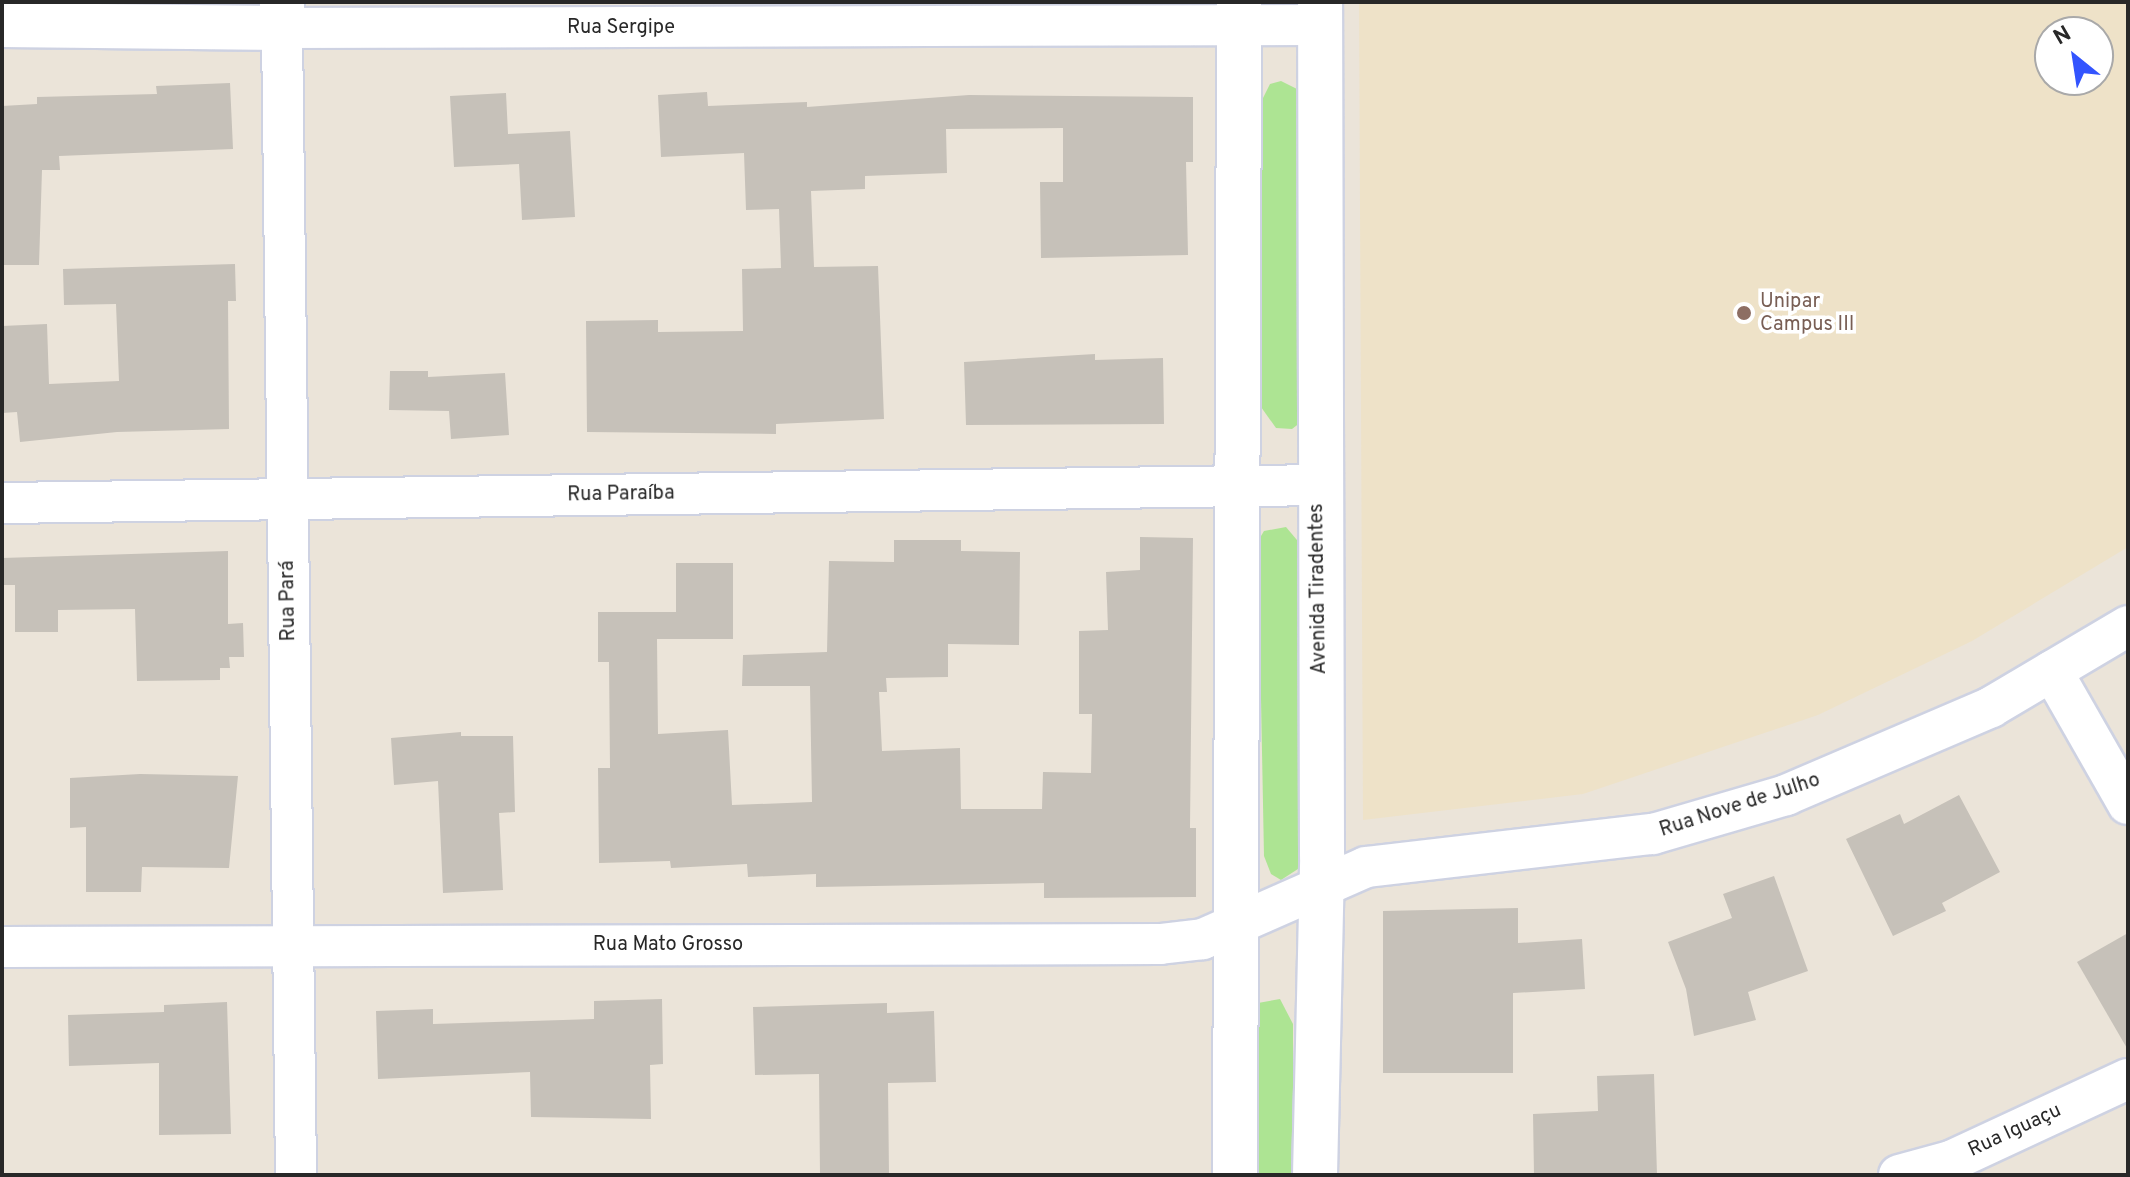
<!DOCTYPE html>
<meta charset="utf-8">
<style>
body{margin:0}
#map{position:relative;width:2130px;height:1177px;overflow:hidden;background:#ebe4d9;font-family:Overpass,sans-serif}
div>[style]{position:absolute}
.education>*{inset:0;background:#eee2c8}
.green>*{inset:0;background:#ade493;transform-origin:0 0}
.building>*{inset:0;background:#c6c1b9}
.roads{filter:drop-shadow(2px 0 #ced2e2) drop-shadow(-2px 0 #ced2e2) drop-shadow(0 2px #ced2e2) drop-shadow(0 -2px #ced2e2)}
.street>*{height:40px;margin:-20px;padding:0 20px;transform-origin:20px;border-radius:20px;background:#fff}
.secondary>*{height:44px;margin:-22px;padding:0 22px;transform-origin:22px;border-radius:22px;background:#fff}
.dots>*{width:22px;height:22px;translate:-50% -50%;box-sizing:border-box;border:4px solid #fff;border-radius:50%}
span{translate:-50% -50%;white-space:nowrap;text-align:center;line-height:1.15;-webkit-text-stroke:7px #fff;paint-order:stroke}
.street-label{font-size:20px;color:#282828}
.education-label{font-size:20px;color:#785e54}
.left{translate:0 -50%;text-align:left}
.frame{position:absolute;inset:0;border:4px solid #282828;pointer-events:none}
.north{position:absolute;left:2034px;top:16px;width:80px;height:80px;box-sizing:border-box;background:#fff;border:2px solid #a9a9a9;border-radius:50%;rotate:330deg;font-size:22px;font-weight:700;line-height:32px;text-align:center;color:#282828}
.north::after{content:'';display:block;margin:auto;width:28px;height:36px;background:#3354fe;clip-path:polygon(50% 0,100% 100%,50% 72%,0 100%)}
</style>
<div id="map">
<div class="education">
<div style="clip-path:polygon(evenodd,1359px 2px,2128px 2px,2128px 547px,1972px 641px,1818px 715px,1583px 794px,1363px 820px,1359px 2px,2050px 32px,2098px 32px,2098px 80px,2050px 80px,2050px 32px)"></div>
</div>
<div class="green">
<div style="left:2px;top:2px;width:230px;height:5px"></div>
<div style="clip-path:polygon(1281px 81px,1299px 90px,1301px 422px,1292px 429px,1276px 428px,1261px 407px,1262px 100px,1270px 84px)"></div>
<div style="clip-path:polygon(1286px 527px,1302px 546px,1301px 867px,1281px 880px,1271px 874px,1264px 856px,1258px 541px,1264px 531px)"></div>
<div style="clip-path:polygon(1280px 999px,1293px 1024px,1293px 1175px,1253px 1175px,1253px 1015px,1258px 1003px)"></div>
</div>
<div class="building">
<div style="clip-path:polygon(230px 83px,233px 149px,59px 156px,60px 170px,42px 170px,39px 265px,2px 265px,2px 106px,37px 104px,37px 97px,157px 94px,156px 86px)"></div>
<div style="clip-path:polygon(707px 92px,708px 106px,807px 102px,807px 107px,969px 95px,1193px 97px,1193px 162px,1186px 162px,1188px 255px,1041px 258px,1040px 182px,1063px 182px,1063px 128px,946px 129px,947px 173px,865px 176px,865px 189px,811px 191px,814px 267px,878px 266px,884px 419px,776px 424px,776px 434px,587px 432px,586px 321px,658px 320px,658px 332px,743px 331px,742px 269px,781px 268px,779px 209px,746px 210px,744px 153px,661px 157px,658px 95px)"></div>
<div style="clip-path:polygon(506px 93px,508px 134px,570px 131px,575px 217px,522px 220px,519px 164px,454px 167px,450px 96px)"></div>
<div style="clip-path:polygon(235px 264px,236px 301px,228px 301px,229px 429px,117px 432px,20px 442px,17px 412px,2px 413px,2px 326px,47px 324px,49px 384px,119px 381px,116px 304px,64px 305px,63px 269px)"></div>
<div style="clip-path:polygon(1095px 354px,1095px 360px,1163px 358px,1164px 424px,966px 425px,964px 362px)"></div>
<div style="clip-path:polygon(390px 371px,428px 371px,428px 377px,505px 373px,509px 435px,451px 439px,449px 411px,389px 410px)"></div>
<div style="clip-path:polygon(1140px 537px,1193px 538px,1190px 828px,1196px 828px,1196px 897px,1044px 898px,1044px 883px,816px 887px,816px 874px,748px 877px,747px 864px,671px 868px,670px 861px,599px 863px,598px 768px,610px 768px,609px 662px,598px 662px,598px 612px,676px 612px,676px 563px,733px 563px,733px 639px,657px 639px,658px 734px,728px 730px,732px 805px,812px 802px,810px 686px,742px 686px,743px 655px,827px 652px,829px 561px,894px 562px,894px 540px,961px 540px,961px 551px,1020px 552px,1019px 645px,948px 644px,948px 677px,886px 678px,887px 692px,879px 692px,882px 751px,960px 748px,961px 809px,1042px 809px,1043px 772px,1091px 773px,1092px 714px,1079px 714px,1079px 631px,1108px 630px,1106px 572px,1140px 570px)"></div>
<div style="clip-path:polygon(228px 551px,228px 624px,243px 623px,244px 657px,229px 657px,230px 668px,220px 668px,220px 680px,137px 681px,135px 609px,58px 610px,58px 632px,15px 632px,15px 585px,2px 585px,2px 558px)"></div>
<div style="clip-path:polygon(461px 732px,461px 736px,513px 736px,515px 812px,499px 813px,503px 890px,443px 893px,438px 781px,394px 785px,391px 738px)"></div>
<div style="clip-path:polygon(140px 774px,238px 776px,229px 868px,142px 867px,141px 892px,86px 892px,86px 827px,70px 828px,70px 778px)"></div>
<div style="clip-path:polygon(1959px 795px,2000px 872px,1942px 903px,1946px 911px,1893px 936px,1846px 839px,1900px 814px,1904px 824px)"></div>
<div style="clip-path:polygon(1774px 876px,1808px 971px,1748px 992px,1756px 1020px,1694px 1036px,1686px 989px,1668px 942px,1732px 918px,1723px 894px)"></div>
<div style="clip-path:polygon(1518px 908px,1518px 943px,1582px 939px,1585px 989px,1513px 993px,1513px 1073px,1383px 1073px,1383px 911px)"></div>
<div style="clip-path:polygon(2128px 933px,2128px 1050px,2077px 962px)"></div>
<div style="clip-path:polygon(662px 999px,663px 1064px,650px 1065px,651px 1119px,531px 1117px,530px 1072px,378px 1079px,376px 1011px,433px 1009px,433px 1024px,594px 1019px,594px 1001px)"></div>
<div style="clip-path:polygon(227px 1002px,231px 1134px,159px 1135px,159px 1063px,69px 1066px,68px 1015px,164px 1012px,164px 1005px)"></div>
<div style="clip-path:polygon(887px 1003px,887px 1013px,934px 1011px,936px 1082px,888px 1083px,889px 1175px,820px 1175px,819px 1074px,755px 1075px,753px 1007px)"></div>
<div style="clip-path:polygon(1654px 1074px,1657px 1175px,1534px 1175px,1533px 1114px,1598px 1111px,1597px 1076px)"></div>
</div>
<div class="roads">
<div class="street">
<div style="left:2px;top:503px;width:1316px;rotate:-0.78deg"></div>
<div style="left:2052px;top:671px;width:153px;rotate:60.3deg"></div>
<div style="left:2px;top:947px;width:1158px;rotate:-0.15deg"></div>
<div style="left:1160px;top:944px;width:43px;rotate:-6.6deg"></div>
<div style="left:1203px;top:939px;width:178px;rotate:-23.8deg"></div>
<div style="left:1366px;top:867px;width:289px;rotate:-6.6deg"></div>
<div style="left:1653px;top:834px;width:139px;rotate:-16.3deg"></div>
<div style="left:1786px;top:795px;width:223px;rotate:-23.2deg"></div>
<div style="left:1991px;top:707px;width:159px;rotate:-30.6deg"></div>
<div style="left:296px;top:1175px;width:1147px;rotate:-90.7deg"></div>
<div style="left:282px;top:28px;width:1038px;rotate:-0.17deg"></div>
<div style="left:1899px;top:1175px;width:54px;rotate:-15.1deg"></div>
<div style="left:1951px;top:1161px;width:195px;rotate:-24.9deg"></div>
</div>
<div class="secondary">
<div style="left:2px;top:25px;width:280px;rotate:0.6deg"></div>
<div style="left:282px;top:28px;width:26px;rotate:-90deg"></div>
<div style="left:1235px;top:1175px;width:1173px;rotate:-89.8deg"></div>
<div style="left:1315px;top:1175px;width:320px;rotate:-88.7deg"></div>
<div style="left:1322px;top:855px;width:853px;rotate:-90.13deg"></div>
</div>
</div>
<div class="dots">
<div style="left:1744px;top:313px;background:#8d6e63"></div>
</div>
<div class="street-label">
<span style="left:621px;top:28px">Rua Sergipe</span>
<span style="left:621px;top:495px;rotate:-1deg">Rua Paraíba</span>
<span style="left:1319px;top:589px;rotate:-91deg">Avenida Tiradentes</span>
<span style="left:289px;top:601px;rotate:-91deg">Rua Pará</span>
<span style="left:1740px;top:806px;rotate:-18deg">Rua Nove de Julho</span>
<span style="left:668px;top:945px">Rua Mato Grosso</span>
<span style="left:2015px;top:1131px;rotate:-25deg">Rua Iguaçu</span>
</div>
<div class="education-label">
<span class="left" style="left:1760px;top:314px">Unipar<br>Campus III</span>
</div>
<div class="frame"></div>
<div class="north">N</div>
</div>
